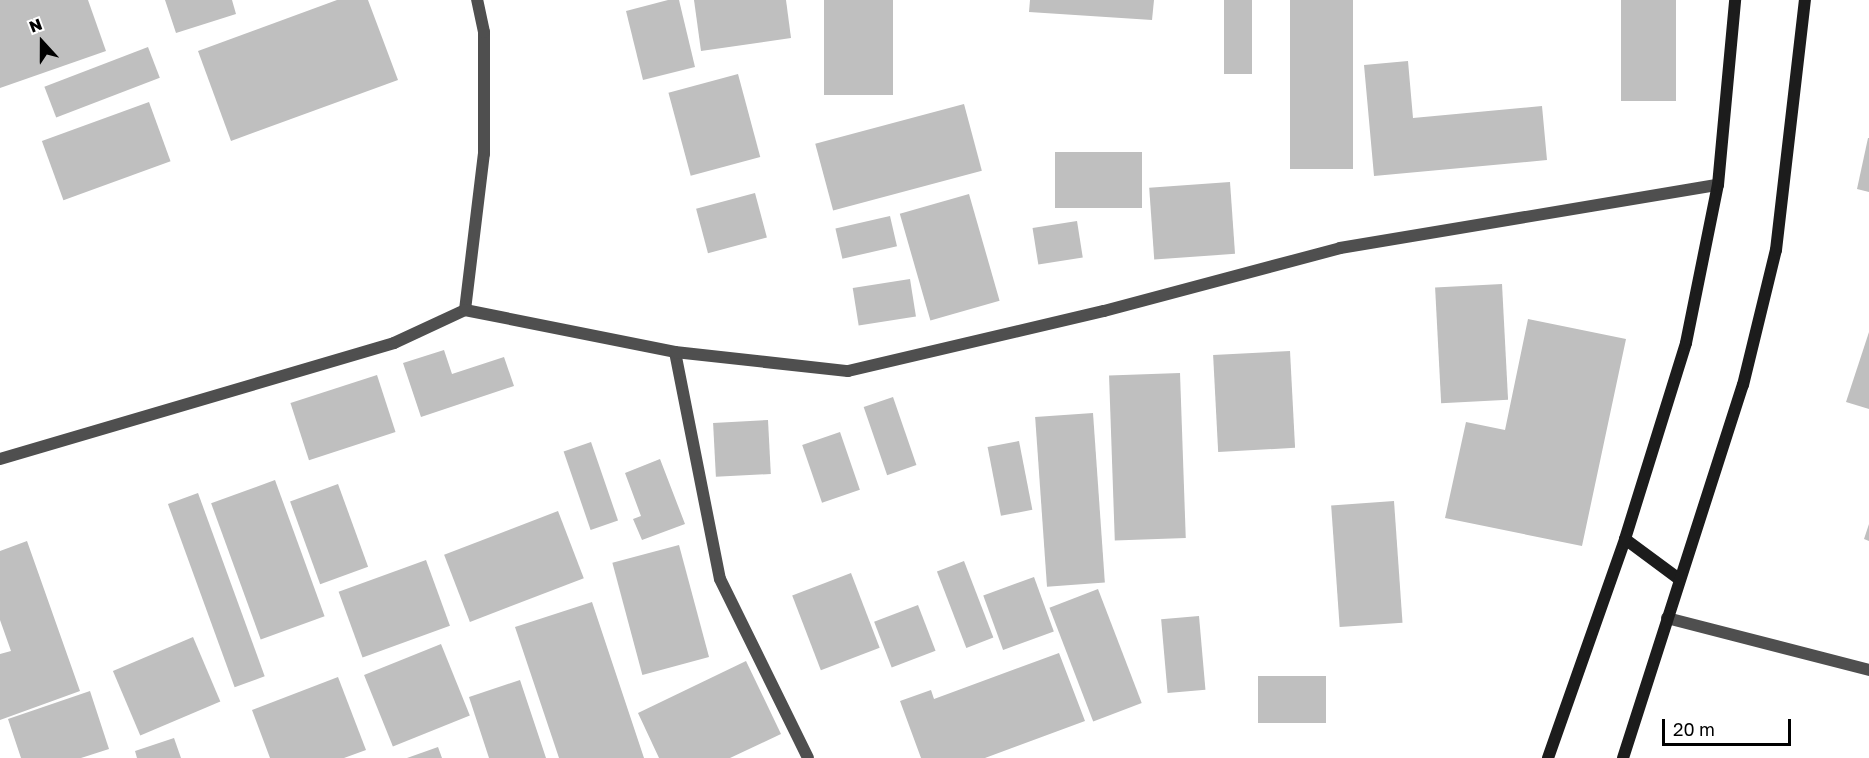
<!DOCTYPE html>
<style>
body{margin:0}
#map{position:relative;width:1869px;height:758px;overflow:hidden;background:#fff;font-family:"Golos Text",sans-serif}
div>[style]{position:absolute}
.building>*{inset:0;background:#bfbfbf;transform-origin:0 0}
.street>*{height:12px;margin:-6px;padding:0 6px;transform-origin:6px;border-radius:6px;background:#4f4f4f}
.secondary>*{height:12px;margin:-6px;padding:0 6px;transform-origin:6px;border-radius:6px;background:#1c1c1c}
span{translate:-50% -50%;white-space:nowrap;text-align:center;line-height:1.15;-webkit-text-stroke:4.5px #fff;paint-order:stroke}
.north{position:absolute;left:12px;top:12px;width:60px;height:60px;-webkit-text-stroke:4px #fff;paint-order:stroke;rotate:339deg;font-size:16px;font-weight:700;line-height:24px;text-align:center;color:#000}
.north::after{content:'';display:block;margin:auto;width:21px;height:27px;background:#000;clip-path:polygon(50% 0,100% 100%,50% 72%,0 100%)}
.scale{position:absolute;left:1662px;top:719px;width:129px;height:27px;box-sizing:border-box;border:3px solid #000;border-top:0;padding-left:8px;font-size:18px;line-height:21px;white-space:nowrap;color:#000;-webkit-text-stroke:4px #fff;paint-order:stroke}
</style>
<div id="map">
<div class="building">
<div style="clip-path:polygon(0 0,88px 0,106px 51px,0 88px)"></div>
<div style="clip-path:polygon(165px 0,232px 0,236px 14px,176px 33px)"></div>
<div style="clip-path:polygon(337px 0,368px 0,398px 80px,231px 141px,198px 51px)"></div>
<div style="clip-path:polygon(668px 0,679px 0,695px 67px,643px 80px,626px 11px)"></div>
<div style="clip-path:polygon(694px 0,786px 0,791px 38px,701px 51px)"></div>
<div style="left:824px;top:0;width:69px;height:95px"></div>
<div style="clip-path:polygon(1030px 0,1154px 0,1152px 20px,1029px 12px)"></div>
<div style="left:1224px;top:0;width:28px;height:74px"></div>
<div style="left:1290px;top:0;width:63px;height:169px"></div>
<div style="left:1621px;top:0;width:55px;height:101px"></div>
<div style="left:148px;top:47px;width:33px;height:111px;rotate:69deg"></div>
<div style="clip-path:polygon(1408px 61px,1413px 118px,1542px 106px,1547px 160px,1374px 176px,1364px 65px)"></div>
<div style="left:738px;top:74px;width:86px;height:72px;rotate:75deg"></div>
<div style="left:149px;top:102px;width:63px;height:114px;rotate:70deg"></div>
<div style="left:964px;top:104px;width:69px;height:154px;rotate:75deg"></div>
<div style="clip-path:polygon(1868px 138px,1869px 138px,1869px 192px,1857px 189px)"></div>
<div style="left:1055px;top:152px;width:87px;height:56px"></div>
<div style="left:1230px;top:182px;width:72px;height:81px;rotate:86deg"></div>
<div style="left:755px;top:193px;width:46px;height:61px;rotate:75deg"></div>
<div style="left:969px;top:194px;width:111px;height:72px;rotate:74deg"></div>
<div style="left:890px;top:216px;width:31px;height:56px;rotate:77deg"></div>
<div style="left:1077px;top:221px;width:37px;height:45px;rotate:81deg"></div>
<div style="left:910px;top:279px;width:38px;height:58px;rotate:81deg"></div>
<div style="left:1502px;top:284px;width:116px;height:67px;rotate:87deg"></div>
<div style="clip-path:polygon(1528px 319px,1626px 339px,1582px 546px,1445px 518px,1466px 422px,1505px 430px)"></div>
<div style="clip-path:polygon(1869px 332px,1869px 409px,1846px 402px)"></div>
<div style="clip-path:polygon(444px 350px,452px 374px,504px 357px,514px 386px,421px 417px,403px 363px)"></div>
<div style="left:1290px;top:351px;width:97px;height:77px;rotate:87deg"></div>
<div style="left:1180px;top:373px;width:165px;height:71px;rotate:88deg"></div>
<div style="left:377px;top:375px;width:60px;height:91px;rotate:72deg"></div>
<div style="left:893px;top:397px;width:72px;height:31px;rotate:71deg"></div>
<div style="left:1093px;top:413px;width:170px;height:58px;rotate:86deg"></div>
<div style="left:768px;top:420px;width:54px;height:55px;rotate:87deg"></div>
<div style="left:840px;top:432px;width:61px;height:40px;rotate:71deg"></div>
<div style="left:1019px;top:441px;width:70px;height:32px;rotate:79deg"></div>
<div style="left:591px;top:442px;width:83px;height:29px;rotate:71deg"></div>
<div style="clip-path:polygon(660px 459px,685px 524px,642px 540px,633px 519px,641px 516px,625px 473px)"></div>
<div style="left:275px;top:480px;width:145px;height:68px;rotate:70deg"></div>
<div style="left:338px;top:484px;width:88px;height:51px;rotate:70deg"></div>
<div style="left:198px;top:493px;width:195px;height:32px;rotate:70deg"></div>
<div style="left:1394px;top:501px;width:122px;height:63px;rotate:86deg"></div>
<div style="left:558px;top:511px;width:72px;height:122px;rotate:69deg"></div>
<div style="clip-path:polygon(1869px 524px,1869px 541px,1864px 539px)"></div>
<div style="clip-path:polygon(27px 541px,80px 691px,0 720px,0 654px,11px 651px,0 620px,0 551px)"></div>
<div style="left:679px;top:545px;width:116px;height:69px;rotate:75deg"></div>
<div style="left:426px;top:560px;width:70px;height:93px;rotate:70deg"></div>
<div style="left:964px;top:561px;width:82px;height:29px;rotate:69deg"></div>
<div style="left:851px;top:573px;width:80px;height:63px;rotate:69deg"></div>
<div style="left:1034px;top:577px;width:58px;height:54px;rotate:70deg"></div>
<div style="left:1098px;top:589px;width:122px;height:52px;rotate:69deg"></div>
<div style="clip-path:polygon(592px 602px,644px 758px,559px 758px,515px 627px)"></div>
<div style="left:918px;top:605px;width:49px;height:47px;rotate:69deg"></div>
<div style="left:1199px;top:616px;width:74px;height:38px;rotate:85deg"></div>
<div style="left:193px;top:637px;width:70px;height:87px;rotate:67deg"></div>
<div style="left:441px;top:644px;width:77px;height:83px;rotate:68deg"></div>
<div style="clip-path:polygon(1059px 653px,1085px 721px,985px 758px,921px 758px,900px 701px,931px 690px,934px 699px)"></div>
<div style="clip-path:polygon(746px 661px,781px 734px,730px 758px,659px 758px,638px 713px)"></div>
<div style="left:1258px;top:676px;width:68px;height:47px"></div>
<div style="clip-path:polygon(338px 677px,366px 750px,344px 758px,270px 758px,252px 710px)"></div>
<div style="clip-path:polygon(520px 680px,546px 758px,489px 758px,469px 697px)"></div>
<div style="clip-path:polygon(90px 691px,109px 749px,81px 758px,21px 758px,8px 719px)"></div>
<div style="clip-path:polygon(174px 738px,181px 758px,137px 758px,135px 751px)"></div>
<div style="clip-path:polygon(438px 747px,442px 758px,407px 758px)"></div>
</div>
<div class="street">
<div style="left:465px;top:310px;width:157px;rotate:-83.1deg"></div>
<div style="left:484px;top:154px;width:122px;rotate:-90deg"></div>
<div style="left:484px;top:32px;width:33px;rotate:-102deg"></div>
<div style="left:675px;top:352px;width:231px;rotate:78.8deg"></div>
<div style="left:720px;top:579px;width:199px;rotate:63.8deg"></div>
<div style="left:0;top:459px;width:411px;rotate:-16.4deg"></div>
<div style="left:394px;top:343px;width:78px;rotate:-24.9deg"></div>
<div style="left:465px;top:310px;width:214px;rotate:11.3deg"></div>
<div style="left:675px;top:352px;width:174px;rotate:6.3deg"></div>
<div style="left:848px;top:371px;width:263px;rotate:-13.2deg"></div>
<div style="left:1104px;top:311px;width:244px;rotate:-14.9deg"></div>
<div style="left:1340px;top:248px;width:383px;rotate:-9.5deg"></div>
<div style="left:1667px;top:618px;width:209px;rotate:14.4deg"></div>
</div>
<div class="secondary">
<div style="left:1625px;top:539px;width:67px;rotate:36.5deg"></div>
<div style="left:1548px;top:758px;width:232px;rotate:-70.6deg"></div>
<div style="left:1625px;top:539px;width:205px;rotate:-72.7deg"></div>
<div style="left:1686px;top:343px;width:161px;rotate:-78.6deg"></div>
<div style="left:1718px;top:185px;width:186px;rotate:-84.7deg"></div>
<div style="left:1623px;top:758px;width:392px;rotate:-72.2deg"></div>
<div style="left:1743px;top:385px;width:139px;rotate:-76.3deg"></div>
<div style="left:1776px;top:250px;width:252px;rotate:-83.4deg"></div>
</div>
<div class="north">N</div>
<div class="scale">20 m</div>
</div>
